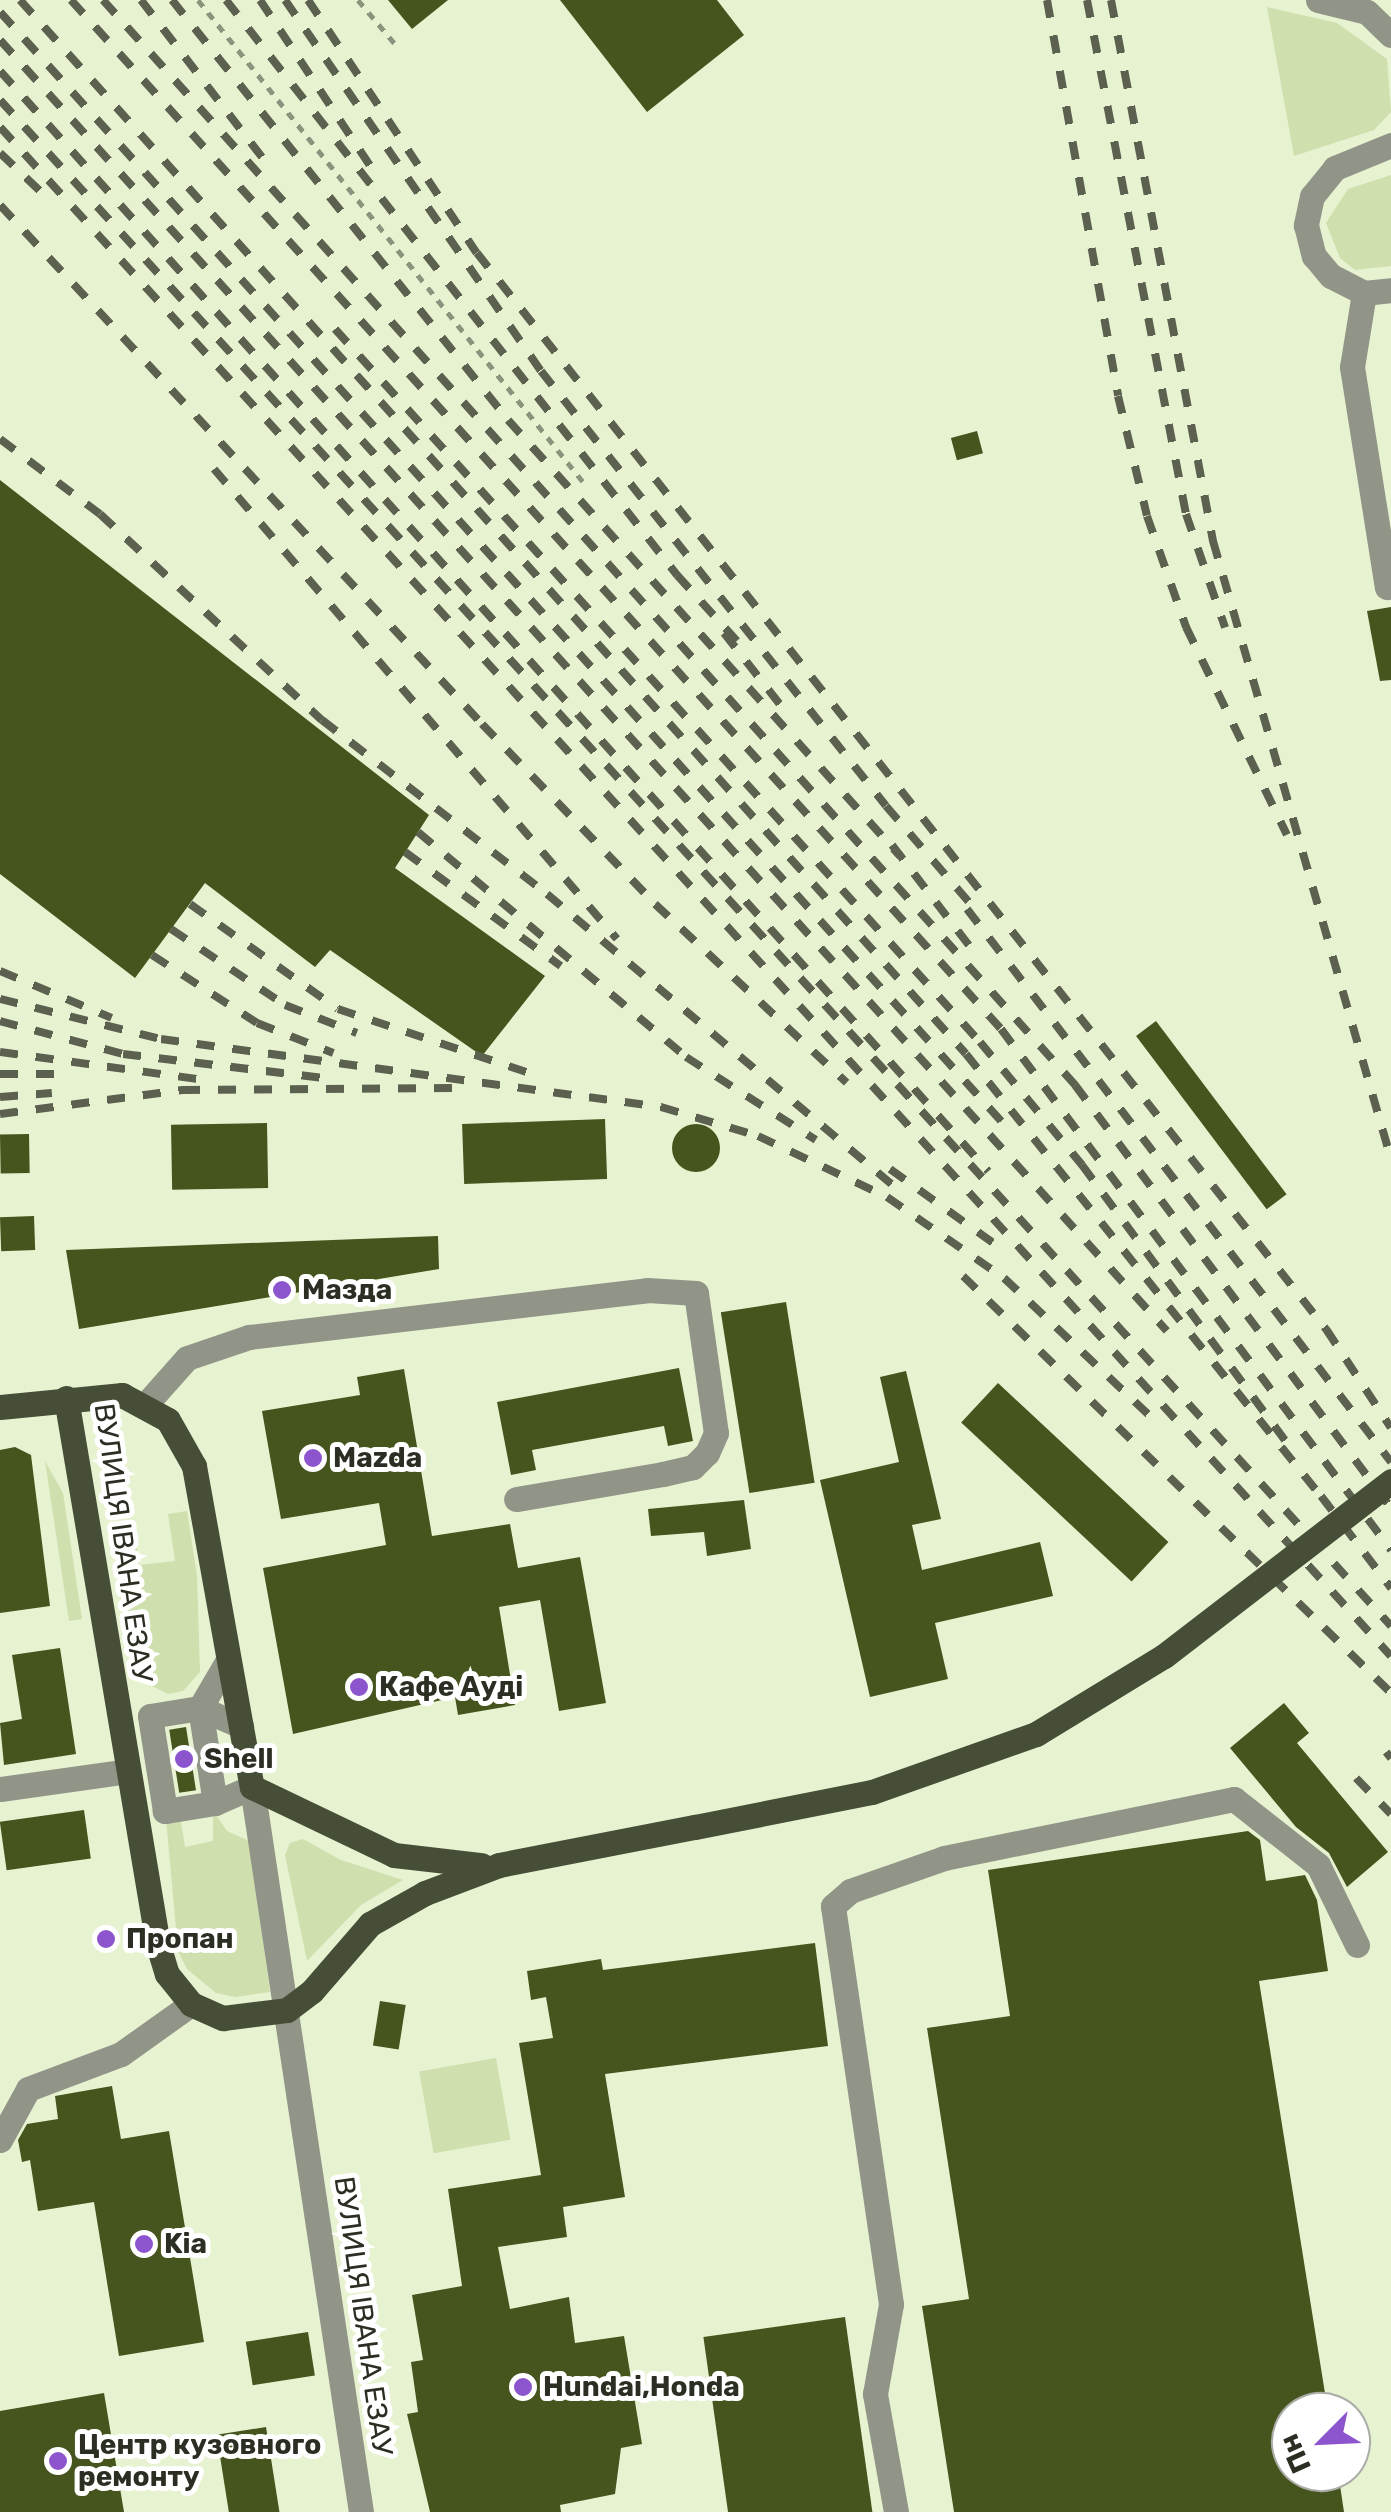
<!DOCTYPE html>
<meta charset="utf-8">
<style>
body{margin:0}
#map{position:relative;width:1391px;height:2512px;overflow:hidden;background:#e7f2d1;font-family:Rubik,sans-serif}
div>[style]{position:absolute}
.green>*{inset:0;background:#cfdfae;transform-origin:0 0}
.building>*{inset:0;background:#46541d;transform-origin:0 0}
.round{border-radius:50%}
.path>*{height:5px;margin-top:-2.5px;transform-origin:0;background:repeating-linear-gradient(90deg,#8c937d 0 8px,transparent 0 16px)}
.minor>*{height:25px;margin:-12.5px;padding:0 12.5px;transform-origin:12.5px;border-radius:12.5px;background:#919588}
.major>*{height:25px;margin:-12.5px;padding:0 12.5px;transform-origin:12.5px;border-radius:12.5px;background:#474e38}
.rail>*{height:8px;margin-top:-4px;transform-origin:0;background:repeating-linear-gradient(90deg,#5b604f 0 18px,transparent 0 36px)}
.major-bridge>*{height:25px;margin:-12.5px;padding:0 12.5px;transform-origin:12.5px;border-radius:12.5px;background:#474e38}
.dots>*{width:28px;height:28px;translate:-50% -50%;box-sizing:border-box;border:5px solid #fff;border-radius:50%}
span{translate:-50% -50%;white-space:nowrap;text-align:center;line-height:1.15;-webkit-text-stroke:10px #fff;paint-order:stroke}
.poi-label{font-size:28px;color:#2b2f23;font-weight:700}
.left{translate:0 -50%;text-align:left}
.street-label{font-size:28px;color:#2b2f23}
.north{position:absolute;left:1271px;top:2392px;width:100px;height:100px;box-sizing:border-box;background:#fff;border:2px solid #aaaca7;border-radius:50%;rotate:246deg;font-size:28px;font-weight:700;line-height:40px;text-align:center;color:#2b2f23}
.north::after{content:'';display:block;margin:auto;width:35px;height:45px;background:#8c55cd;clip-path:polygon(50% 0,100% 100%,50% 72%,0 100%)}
</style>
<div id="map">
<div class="green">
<div style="clip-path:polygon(1267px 7px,1337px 23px,1387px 59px,1391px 112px,1374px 130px,1294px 156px)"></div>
<div style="clip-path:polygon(1391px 175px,1391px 266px,1355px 270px,1340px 258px,1326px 223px,1348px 189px)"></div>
<div style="clip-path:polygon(45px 1461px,63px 1493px,82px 1619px,69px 1621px)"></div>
<div style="clip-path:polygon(187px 1511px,197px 1576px,200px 1672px,183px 1691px,168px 1694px,144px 1682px,137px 1667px,113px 1522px,132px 1519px,140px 1565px,175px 1561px,168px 1514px)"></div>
<div style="clip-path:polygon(213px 1811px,227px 1831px,249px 1841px,270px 1992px,235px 1997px,216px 1993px,187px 1969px,178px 1951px,166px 1818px,180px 1816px,185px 1847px,213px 1841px)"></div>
<div style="clip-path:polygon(303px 1839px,341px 1860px,403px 1880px,361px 1905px,307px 1961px,285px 1855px,290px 1843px)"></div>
<div style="left:496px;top:2058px;width:83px;height:78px;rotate:80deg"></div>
</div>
<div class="building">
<div style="clip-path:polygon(388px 0,448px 0,412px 29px)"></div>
<div style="clip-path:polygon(560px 0,717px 0,744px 35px,647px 112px)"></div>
<div style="left:977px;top:431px;width:23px;height:27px;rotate:75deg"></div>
<div style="clip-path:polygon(0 480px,429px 815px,395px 868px,545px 976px,482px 1056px,330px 950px,315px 967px,205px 883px,135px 978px,0 874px)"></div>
<div style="clip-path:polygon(1391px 607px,1391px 680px,1380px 681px,1367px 611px)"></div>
<div style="left:1156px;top:1021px;width:217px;height:25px;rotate:53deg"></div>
<div style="left:605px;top:1119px;width:60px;height:143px;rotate:88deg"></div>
<div style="left:267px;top:1123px;width:65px;height:96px;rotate:89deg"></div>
<div class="round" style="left:672px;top:1124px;width:48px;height:48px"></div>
<div style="left:29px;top:1134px;width:39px;height:29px;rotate:89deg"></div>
<div style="left:34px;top:1216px;width:34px;height:34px;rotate:88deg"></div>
<div style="clip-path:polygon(438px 1236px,439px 1269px,79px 1329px,66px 1250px)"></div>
<div style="left:786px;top:1302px;width:183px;height:66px;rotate:81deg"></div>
<div style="clip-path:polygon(679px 1368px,693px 1441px,668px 1446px,664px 1426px,532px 1450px,536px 1470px,511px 1475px,497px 1402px)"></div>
<div style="clip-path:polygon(404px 1369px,432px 1536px,510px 1524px,518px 1568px,580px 1557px,606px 1703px,559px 1711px,540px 1600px,499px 1607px,515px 1705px,458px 1715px,455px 1697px,293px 1734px,263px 1568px,386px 1545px,379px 1503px,281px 1519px,262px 1411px,360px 1395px,357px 1377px)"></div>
<div style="clip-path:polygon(906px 1371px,941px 1519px,912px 1525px,922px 1570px,1040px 1542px,1053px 1596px,935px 1623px,948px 1679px,870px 1697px,820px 1480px,899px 1462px,880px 1377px)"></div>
<div style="left:998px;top:1383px;width:233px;height:54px;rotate:43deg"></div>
<div style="clip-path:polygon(15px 1447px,31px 1455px,50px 1606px,0 1613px,0 1450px)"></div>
<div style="clip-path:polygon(744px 1500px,751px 1549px,707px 1556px,704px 1532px,651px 1536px,648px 1509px)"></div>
<div style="clip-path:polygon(60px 1648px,76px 1754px,4px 1765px,0 1723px,22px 1719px,12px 1655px)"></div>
<div style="clip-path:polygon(1284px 1703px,1309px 1733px,1297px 1743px,1388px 1852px,1347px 1887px,1329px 1853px,1296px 1827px,1230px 1748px)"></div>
<div style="left:186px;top:1727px;width:64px;height:17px;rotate:81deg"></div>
<div style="left:84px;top:1810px;width:49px;height:85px;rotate:82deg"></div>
<div style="clip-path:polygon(1248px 1831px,1260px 1840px,1266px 1881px,1305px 1875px,1317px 1900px,1328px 1971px,1259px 1981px,1328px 2412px,1291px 2412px,1291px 2472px,1338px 2472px,1344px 2512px,954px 2512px,922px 2306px,969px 2299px,927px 2028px,1010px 2016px,988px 1870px)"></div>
<div style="clip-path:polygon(815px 1943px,828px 2046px,605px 2074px,625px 2197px,563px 2207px,567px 2237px,498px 2247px,510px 2309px,569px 2297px,575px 2343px,624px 2336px,642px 2444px,621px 2448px,615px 2494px,560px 2505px,561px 2512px,430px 2512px,407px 2414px,418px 2412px,411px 2362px,423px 2360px,412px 2295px,462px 2286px,448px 2189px,541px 2175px,519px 2043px,553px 2038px,546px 1997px,531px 2000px,527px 1971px,601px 1959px,603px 1970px)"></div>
<div style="left:380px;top:2001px;width:26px;height:45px;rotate:9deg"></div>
<div style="clip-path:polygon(112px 2086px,121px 2139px,169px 2131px,204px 2342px,119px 2356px,94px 2202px,38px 2211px,30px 2160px,22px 2162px,18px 2140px,27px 2124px,58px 2119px,55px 2096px)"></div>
<div style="left:845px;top:2317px;width:197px;height:143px;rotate:82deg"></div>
<div style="left:308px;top:2332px;width:44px;height:63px;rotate:81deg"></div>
<div style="clip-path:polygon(104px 2393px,124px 2512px,0 2512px,0 2411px)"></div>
<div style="left:266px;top:2427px;width:86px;height:50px;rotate:81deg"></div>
</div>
<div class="path">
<div style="left:198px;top:0;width:618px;rotate:51.37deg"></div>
<div style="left:358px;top:0;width:59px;rotate:49.8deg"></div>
</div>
<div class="minor">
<div style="left:1318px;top:0;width:50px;rotate:13.8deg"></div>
<div style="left:1367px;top:12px;width:33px;rotate:44deg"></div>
<div style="left:1391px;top:145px;width:61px;rotate:157.7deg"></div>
<div style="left:1335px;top:168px;width:36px;rotate:129deg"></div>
<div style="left:1312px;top:196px;width:30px;rotate:102deg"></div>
<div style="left:1306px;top:225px;width:32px;rotate:76deg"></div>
<div style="left:1314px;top:256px;width:26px;rotate:50deg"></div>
<div style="left:1331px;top:276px;width:37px;rotate:27deg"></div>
<div style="left:1364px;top:293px;width:27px;rotate:-6deg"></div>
<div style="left:1364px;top:293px;width:75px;rotate:99.2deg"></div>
<div style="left:1352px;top:367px;width:223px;rotate:81deg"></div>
<div style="left:147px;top:1403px;width:60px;rotate:-48.4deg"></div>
<div style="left:187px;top:1358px;width:65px;rotate:-18.7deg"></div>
<div style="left:249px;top:1337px;width:401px;rotate:-6.7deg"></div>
<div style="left:647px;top:1290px;width:49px;rotate:3.5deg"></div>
<div style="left:696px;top:1293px;width:141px;rotate:81.9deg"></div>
<div style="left:716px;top:1433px;width:22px;rotate:114deg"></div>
<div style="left:707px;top:1453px;width:20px;rotate:135deg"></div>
<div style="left:693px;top:1467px;width:31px;rotate:167deg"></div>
<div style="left:663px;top:1474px;width:149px;rotate:170.3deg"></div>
<div style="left:228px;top:1660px;width:56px;rotate:120.3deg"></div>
<div style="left:200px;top:1708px;width:96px;rotate:81deg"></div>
<div style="left:215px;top:1803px;width:51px;rotate:170.9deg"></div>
<div style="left:165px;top:1811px;width:96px;rotate:-99deg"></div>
<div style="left:150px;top:1716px;width:51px;rotate:-9.1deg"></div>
<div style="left:200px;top:1708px;width:45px;rotate:23.7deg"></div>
<div style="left:0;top:1789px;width:129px;rotate:-8deg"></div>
<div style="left:215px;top:1803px;width:40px;rotate:-23.4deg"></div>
<div style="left:252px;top:1787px;width:733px;rotate:81.45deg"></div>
<div style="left:0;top:2140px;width:58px;rotate:-61.2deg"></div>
<div style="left:28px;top:2089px;width:99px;rotate:-20.6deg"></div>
<div style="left:121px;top:2054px;width:86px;rotate:-35.5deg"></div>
<div style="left:896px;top:2512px;width:120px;rotate:-100.1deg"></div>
<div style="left:875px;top:2394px;width:91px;rotate:-79.9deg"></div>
<div style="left:891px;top:2304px;width:402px;rotate:-98.3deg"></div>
<div style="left:833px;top:1906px;width:23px;rotate:-41deg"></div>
<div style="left:850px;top:1891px;width:100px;rotate:-19.3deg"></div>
<div style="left:944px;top:1858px;width:296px;rotate:-11.5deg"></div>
<div style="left:1234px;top:1799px;width:107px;rotate:38.2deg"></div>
<div style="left:1318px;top:1865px;width:89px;rotate:64deg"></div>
</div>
<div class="major">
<div style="left:66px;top:1398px;width:555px;rotate:80.45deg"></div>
<div style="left:158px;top:1945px;width:30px;rotate:73deg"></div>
<div style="left:167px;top:1974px;width:38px;rotate:51deg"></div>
<div style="left:191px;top:2004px;width:35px;rotate:24deg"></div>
<div style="left:223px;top:2018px;width:64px;rotate:-7.1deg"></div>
<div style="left:287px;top:2010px;width:31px;rotate:-37deg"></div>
<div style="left:312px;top:1991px;width:89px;rotate:-49.1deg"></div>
<div style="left:370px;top:1924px;width:63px;rotate:-29.4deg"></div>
<div style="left:425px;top:1893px;width:79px;rotate:-20.7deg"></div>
<div style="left:499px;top:1865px;width:200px;rotate:-11deg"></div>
<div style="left:0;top:1407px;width:123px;rotate:-5.6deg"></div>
<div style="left:122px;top:1395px;width:52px;rotate:28.5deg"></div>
<div style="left:168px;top:1420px;width:53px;rotate:60.5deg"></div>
<div style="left:194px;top:1466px;width:326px;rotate:79.8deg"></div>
<div style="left:252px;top:1787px;width:157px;rotate:25.6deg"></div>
<div style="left:394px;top:1855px;width:88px;rotate:6.6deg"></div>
</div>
<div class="rail">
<div style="left:20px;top:0;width:1416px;rotate:48.09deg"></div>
<div style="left:966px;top:1054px;width:578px;rotate:51.25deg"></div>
<div style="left:71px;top:0;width:1387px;rotate:47.89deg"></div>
<div style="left:1001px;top:1029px;width:651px;rotate:53.18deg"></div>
<div style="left:103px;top:0;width:1457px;rotate:48.14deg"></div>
<div style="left:1075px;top:1085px;width:528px;rotate:53.24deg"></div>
<div style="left:141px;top:0;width:210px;rotate:52.4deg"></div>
<div style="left:172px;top:0;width:538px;rotate:51.34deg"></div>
<div style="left:508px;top:420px;width:586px;rotate:48.04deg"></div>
<div style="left:226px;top:0;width:731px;rotate:51.89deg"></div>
<div style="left:677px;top:575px;width:89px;rotate:47.7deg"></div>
<div style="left:260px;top:0;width:211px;rotate:56.4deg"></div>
<div style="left:285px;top:0;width:451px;rotate:55.4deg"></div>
<div style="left:541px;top:371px;width:555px;rotate:51.58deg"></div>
<div style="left:886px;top:806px;width:144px;rotate:49.2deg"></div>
<div style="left:308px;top:0;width:304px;rotate:56.3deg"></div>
<div style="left:477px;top:253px;width:1371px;rotate:51.73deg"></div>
<div style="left:1326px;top:1329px;width:118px;rotate:56.7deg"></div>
<div style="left:1047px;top:0;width:402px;rotate:79.8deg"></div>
<div style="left:1118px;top:396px;width:123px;rotate:76.4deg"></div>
<div style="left:1147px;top:516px;width:118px;rotate:70.6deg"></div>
<div style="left:1186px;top:627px;width:231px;rotate:64.1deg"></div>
<div style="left:1087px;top:0;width:523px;rotate:79.1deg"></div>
<div style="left:1186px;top:514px;width:120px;rotate:71deg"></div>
<div style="left:1111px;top:0;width:551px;rotate:79.32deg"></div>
<div style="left:1213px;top:541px;width:643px;rotate:73.93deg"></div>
<div style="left:0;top:12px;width:1510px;rotate:47.93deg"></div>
<div style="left:0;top:40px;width:1740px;rotate:47.89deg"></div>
<div style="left:0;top:71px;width:1479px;rotate:48.07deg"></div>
<div style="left:0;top:100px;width:2065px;rotate:47.65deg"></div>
<div style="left:0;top:127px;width:2067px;rotate:47.71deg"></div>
<div style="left:0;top:153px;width:55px;rotate:43.5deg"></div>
<div style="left:0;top:205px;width:708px;rotate:47.12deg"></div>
<div style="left:482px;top:724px;width:250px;rotate:46.1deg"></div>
<div style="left:655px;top:904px;width:262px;rotate:43deg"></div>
<div style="left:335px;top:329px;width:961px;rotate:47.87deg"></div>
<div style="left:980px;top:1042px;width:160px;rotate:50.3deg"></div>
<div style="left:1082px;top:1165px;width:344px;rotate:53.6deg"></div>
<div style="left:0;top:439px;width:125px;rotate:36.9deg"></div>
<div style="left:100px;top:514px;width:303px;rotate:42.9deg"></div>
<div style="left:322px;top:720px;width:284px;rotate:37.7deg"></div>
<div style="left:547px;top:894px;width:463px;rotate:40.1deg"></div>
<div style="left:214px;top:469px;width:619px;rotate:49.39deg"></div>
<div style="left:724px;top:633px;width:100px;rotate:51.9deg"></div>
<div style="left:418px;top:832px;width:350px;rotate:40deg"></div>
<div style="left:686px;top:1057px;width:154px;rotate:32.6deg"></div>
<div style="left:892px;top:845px;width:130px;rotate:52.5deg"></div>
<div style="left:405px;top:852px;width:193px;rotate:36.2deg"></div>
<div style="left:190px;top:904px;width:181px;rotate:35.4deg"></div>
<div style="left:338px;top:1009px;width:208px;rotate:18.5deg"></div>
<div style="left:967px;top:909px;width:697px;rotate:52.52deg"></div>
<div style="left:171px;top:929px;width:137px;rotate:33.7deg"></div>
<div style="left:285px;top:1005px;width:77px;rotate:21.3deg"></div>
<div style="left:152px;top:955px;width:125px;rotate:32.9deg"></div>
<div style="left:257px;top:1023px;width:82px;rotate:21.5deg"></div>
<div style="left:0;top:971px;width:121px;rotate:22.8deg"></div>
<div style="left:0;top:999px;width:166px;rotate:14deg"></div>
<div style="left:161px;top:1039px;width:505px;rotate:7.74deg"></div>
<div style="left:661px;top:1107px;width:101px;rotate:16.6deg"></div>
<div style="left:758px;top:1136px;width:143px;rotate:25.3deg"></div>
<div style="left:887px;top:1197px;width:142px;rotate:34.7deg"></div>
<div style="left:1004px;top:1278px;width:208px;rotate:43.4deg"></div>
<div style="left:0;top:1021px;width:127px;rotate:15deg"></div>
<div style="left:123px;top:1054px;width:202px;rotate:6.8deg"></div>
<div style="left:0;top:1052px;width:200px;rotate:7.8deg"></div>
<div style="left:0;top:1074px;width:55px"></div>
<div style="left:0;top:1097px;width:52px;rotate:-4.4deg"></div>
<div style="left:0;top:1114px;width:184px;rotate:-7.5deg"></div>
<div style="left:182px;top:1090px;width:271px;rotate:-0.4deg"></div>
<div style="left:890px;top:1169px;width:130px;rotate:35.6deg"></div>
<div style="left:963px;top:1276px;width:598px;rotate:44.25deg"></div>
<div style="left:1321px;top:1496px;width:116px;rotate:52.7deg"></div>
<div style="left:1386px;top:1752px;width:8px;rotate:50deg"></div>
<div style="left:1356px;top:1778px;width:50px;rotate:45.8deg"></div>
</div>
<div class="major-bridge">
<div style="left:695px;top:1827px;width:180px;rotate:-11.2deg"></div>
<div style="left:872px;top:1792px;width:174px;rotate:-19.5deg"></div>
<div style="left:1036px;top:1734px;width:150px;rotate:-31.4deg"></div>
<div style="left:1164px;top:1656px;width:287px;rotate:-37.6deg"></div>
</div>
<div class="dots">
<div style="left:282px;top:1290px;background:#8c55cd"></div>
<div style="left:313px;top:1458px;background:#8c55cd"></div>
<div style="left:359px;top:1687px;background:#8c55cd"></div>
<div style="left:184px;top:1759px;background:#8c55cd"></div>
<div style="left:106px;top:1939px;background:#8c55cd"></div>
<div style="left:144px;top:2244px;background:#8c55cd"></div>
<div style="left:523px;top:2387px;background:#8c55cd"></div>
<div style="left:58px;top:2461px;background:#8c55cd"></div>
</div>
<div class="poi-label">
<span class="left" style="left:302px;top:1290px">Мазда</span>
<span class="left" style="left:333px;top:1458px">Mazda</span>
<span class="left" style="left:379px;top:1687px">Кафе Ауді</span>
<span class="left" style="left:204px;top:1759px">Shell</span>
<span class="left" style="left:126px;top:1939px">Пропан</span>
<span class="left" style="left:164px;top:2244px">Kia</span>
<span class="left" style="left:543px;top:2387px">Hundai,Honda</span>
<span class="left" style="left:78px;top:2461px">Центр кузовного<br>ремонту</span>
</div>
<div class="street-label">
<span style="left:123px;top:1543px;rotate:82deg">ВУЛИЦЯ ІВАНА ЕЗАУ</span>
<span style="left:363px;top:2316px;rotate:82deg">ВУЛИЦЯ ІВАНА ЕЗАУ</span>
</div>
<div class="north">Пн</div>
</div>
